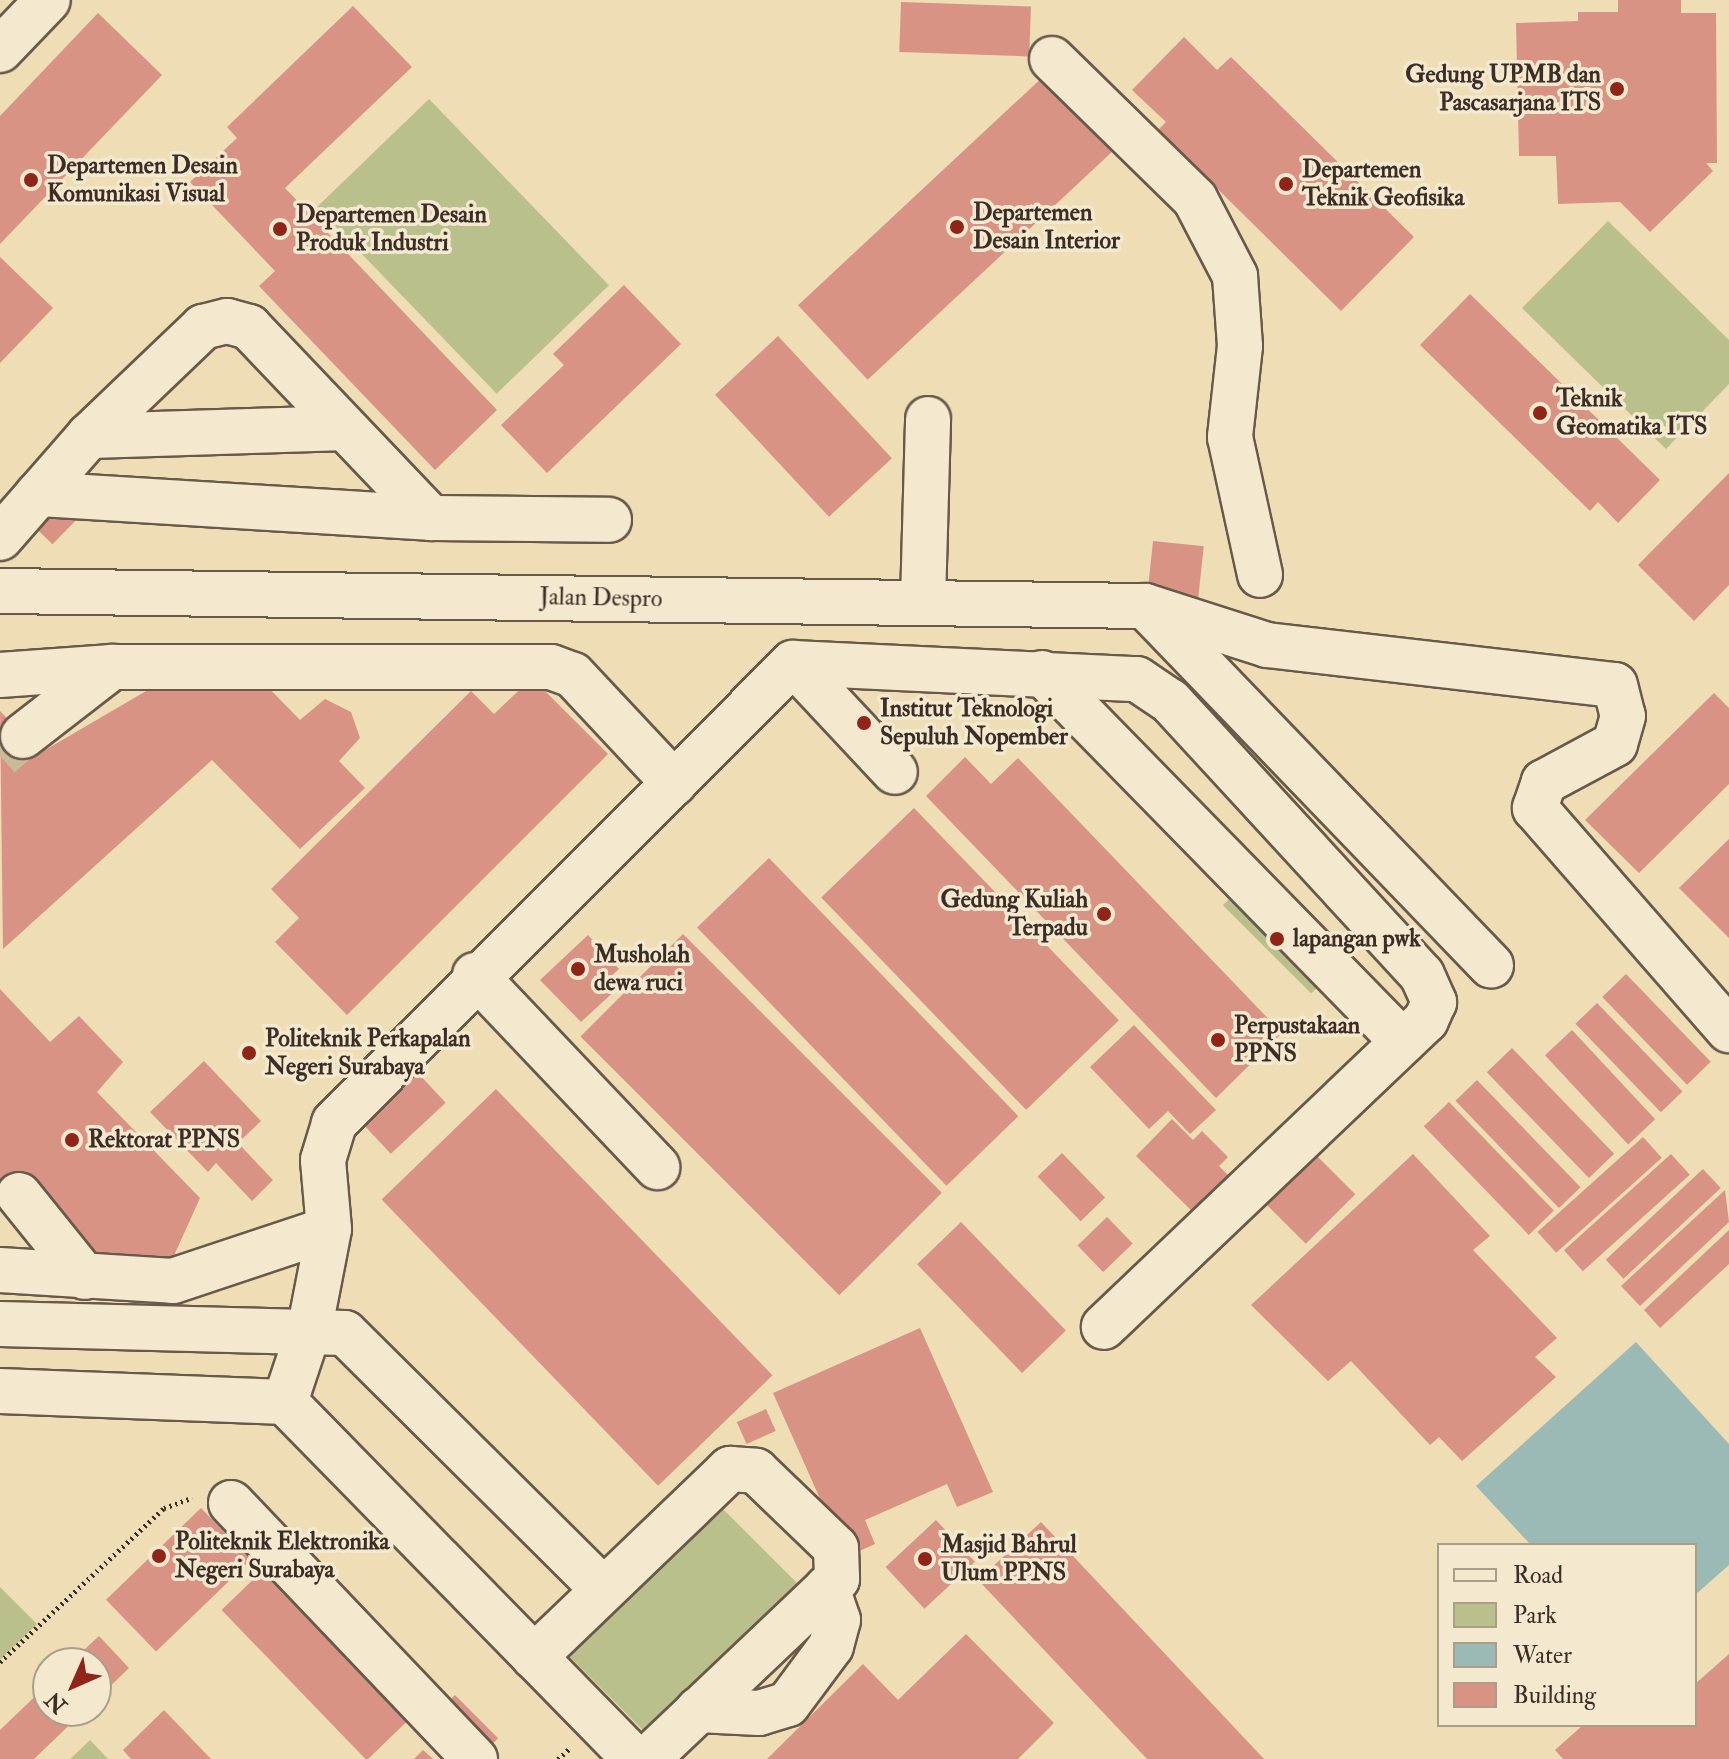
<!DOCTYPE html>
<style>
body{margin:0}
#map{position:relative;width:1729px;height:1759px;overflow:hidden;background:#eeddb5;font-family:"IM FELL Double Pica",serif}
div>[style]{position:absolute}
.green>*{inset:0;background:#bac08c;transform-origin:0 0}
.water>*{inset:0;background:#9bbab5}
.building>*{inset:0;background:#d99384;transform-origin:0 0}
.minor-tunnel>*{height:44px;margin-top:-22px;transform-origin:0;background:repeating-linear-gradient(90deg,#caba98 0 44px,transparent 0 66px)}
.path>*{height:5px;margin-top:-2.5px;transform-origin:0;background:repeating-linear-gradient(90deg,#3c2d26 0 2px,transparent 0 6px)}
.roads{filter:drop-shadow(2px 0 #68594a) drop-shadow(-2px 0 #68594a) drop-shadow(0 2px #68594a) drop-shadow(0 -2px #68594a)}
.minor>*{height:44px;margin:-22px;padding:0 22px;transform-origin:22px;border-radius:22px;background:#f4e9cf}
.dots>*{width:22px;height:22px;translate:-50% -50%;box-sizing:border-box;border:4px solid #f4e9cf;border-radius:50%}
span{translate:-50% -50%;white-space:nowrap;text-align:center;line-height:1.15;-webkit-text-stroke:7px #f4e9cf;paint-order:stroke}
.poi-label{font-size:24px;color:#3c2d26;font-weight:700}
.right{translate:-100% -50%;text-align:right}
.left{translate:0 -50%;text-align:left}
.street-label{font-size:24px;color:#3c2d26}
.legend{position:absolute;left:1437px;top:1543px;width:260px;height:184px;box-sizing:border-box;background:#f4e9cf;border:2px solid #aa9e8b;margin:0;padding:10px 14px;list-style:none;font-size:24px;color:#3c2d26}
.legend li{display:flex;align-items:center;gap:16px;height:40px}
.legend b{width:40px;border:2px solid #aa9e8b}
.north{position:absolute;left:32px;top:1647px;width:80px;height:80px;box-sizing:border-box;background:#f4e9cf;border:2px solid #aa9e8b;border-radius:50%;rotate:225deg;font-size:22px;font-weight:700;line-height:32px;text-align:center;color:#3c2d26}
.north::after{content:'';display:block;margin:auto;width:28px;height:36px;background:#8f2418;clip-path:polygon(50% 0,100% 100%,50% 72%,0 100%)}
</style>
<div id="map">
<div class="green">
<div style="left:429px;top:99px;width:259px;height:156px;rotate:46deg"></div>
<div style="clip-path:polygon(1608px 221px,1729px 340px,1729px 384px,1666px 449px,1522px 308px)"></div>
<div style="left:1244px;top:884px;width:125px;height:30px;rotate:45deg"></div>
<div style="left:717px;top:1503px;width:114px;height:213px;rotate:45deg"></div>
<div style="clip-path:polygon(0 1587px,37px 1624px,0 1660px)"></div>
<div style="clip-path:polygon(90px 1740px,108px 1759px,70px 1759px)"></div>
</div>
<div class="water">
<div style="clip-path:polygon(1636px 1342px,1729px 1444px,1729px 1565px,1695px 1595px,1695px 1545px,1531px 1545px,1476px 1486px)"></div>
</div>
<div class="building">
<div style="clip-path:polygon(1618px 0,1681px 0,1681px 13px,1716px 13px,1717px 163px,1706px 163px,1713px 171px,1650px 232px,1620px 202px,1558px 204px,1556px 156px,1519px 156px,1516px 23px,1578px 21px,1578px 12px,1618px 12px)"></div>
<div style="left:901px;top:2px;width:130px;height:50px;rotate:2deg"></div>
<div style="clip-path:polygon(353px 6px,412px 67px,285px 188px,497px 410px,435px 470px,259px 286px,275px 271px,190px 182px,237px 138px,227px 127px)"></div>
<div style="clip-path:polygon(98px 13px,162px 75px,0 244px,0 116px)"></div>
<div style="clip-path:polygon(1184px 37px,1217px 70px,1231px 57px,1414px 237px,1341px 311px,1158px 130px,1166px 122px,1132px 90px)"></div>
<div style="left:1046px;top:74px;width:102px;height:339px;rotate:47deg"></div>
<div style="clip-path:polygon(0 257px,53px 308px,0 363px)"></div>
<div style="clip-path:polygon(624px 285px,681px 344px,547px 473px,501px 425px,564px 365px,553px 354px)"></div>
<div style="clip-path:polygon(1470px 294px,1660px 480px,1618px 523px,1598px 502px,1590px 511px,1420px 345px)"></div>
<div style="left:778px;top:336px;width:167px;height:86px;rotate:47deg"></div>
<div style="clip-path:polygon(1729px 473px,1729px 585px,1694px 621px,1638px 565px)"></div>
<div style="left:56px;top:499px;width:29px;height:35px;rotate:44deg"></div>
<div style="left:1153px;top:541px;width:51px;height:54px;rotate:6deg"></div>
<div style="clip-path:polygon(258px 677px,300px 720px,325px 699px,351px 712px,360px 738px,339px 761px,365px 788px,300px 849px,212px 760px,3px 949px,0 711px,40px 753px,153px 687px)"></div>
<div style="clip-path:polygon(532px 678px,608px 754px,347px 1015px,275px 942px,299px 918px,271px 889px,471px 691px,494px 714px)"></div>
<div style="clip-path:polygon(1714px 693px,1729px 708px,1729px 784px,1639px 873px,1585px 820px)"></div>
<div style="clip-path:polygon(965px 757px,991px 784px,1018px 758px,1282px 1033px,1216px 1098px,926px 796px)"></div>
<div style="left:914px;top:808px;width:295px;height:129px;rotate:46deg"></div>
<div style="clip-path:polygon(1729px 839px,1729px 938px,1679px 888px)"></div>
<div style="left:769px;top:858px;width:359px;height:100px;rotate:46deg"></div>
<div style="left:683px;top:934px;width:366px;height:145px;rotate:45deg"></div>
<div style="clip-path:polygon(588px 935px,619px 969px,610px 977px,619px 987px,581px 1022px,540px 980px)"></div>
<div style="left:1626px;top:974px;width:122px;height:33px;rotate:46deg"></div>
<div style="clip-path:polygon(0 989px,50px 1042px,79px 1016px,123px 1062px,97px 1092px,200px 1198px,167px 1271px,106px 1268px,28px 1187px,0 1210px)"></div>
<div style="left:1597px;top:1003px;width:123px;height:30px;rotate:46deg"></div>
<div style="clip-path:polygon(1134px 1025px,1216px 1110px,1190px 1134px,1168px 1111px,1149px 1129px,1090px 1067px)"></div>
<div style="left:1572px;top:1030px;width:122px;height:37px;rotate:47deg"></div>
<div style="left:1512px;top:1048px;width:147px;height:35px;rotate:46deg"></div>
<div style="clip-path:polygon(204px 1061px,261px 1121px,238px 1143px,273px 1180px,252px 1201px,216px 1163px,208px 1172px,150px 1112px)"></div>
<div style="left:417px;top:1072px;width:42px;height:75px;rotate:47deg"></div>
<div style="left:1477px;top:1080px;width:149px;height:30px;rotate:46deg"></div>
<div style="left:496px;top:1089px;width:398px;height:159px;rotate:46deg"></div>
<div style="left:1449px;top:1102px;width:151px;height:35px;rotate:46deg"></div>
<div style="clip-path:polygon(1172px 1119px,1193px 1140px,1202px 1131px,1228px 1157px,1219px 1166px,1231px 1178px,1195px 1214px,1136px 1156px)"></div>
<div style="left:1643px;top:1137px;width:28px;height:142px;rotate:48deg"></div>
<div style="left:1310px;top:1149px;width:64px;height:70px;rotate:45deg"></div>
<div style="left:1062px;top:1153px;width:62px;height:34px;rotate:46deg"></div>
<div style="clip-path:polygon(1413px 1154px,1490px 1236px,1473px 1250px,1557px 1338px,1535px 1357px,1556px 1377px,1462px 1461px,1439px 1437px,1430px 1445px,1351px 1361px,1328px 1381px,1251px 1305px)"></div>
<div style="left:1671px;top:1154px;width:28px;height:144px;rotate:48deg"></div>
<div style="left:1703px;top:1169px;width:26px;height:133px;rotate:47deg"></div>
<div style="clip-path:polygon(1725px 1190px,1729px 1222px,1640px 1306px,1621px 1286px)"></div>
<div style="left:1107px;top:1217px;width:37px;height:41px;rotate:46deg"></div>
<div style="left:961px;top:1222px;width:151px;height:61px;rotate:46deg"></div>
<div style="clip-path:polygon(1729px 1230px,1729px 1264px,1660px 1328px,1644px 1310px)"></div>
<div style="clip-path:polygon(920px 1328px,993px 1492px,957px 1507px,947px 1484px,865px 1520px,875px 1544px,846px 1557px,773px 1393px)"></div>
<div style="left:766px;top:1409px;width:24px;height:32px;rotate:66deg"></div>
<div style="left:201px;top:1508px;width:72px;height:132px;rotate:46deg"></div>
<div style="left:936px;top:1520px;width:57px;height:69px;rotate:47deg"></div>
<div style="clip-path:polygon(1041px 1522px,1264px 1759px,1147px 1759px,978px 1580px)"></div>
<div style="left:264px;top:1569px;width:209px;height:59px;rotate:46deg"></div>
<div style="clip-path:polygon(966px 1634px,1054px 1723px,1018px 1759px,767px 1759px,863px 1664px,898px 1700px)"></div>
<div style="clip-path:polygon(99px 1636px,129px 1668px,96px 1700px,96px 1663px,70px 1663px)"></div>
<div style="clip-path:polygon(1729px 1654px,1729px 1759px,1563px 1759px,1555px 1750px,1583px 1725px,1695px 1725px,1695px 1684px)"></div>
<div style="clip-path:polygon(48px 1684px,48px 1711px,84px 1711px,34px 1759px,0 1759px,0 1730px)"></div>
<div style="left:455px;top:1695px;width:61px;height:23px;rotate:45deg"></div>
<div style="clip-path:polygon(164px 1710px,211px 1759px,131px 1759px,123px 1750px)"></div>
<div style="clip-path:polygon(423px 1750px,433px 1759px,414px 1759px)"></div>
</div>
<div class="minor-tunnel">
<div style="left:0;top:756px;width:30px;rotate:-41deg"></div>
</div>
<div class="path">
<div style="left:0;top:1662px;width:225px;rotate:-43.2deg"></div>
<div style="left:164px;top:1508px;width:30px;rotate:-20deg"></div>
<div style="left:558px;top:1759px;width:15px;rotate:-42deg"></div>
</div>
<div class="roads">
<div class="minor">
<div style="left:0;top:50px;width:69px;rotate:-46.2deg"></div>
<div style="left:1052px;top:59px;width:200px;rotate:44.4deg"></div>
<div style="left:1195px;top:199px;width:87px;rotate:62.5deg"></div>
<div style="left:1235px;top:276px;width:70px;rotate:85.9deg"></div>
<div style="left:1240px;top:346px;width:92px;rotate:96.3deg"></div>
<div style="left:1230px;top:437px;width:141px;rotate:77.7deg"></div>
<div style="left:89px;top:436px;width:251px;rotate:-1.8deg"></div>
<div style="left:38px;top:494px;width:394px;rotate:3.5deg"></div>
<div style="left:0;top:538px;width:135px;rotate:-48.9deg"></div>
<div style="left:89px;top:436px;width:158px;rotate:-43.7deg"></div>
<div style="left:203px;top:327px;width:25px;rotate:-14deg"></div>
<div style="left:227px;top:321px;width:23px;rotate:15deg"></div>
<div style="left:249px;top:327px;width:264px;rotate:46.4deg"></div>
<div style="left:431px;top:518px;width:178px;rotate:0.6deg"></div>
<div style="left:0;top:591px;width:1145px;rotate:0.75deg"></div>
<div style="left:1145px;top:606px;width:128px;rotate:17.7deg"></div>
<div style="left:1267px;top:645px;width:350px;rotate:6.6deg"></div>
<div style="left:1615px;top:685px;width:32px;rotate:76deg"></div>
<div style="left:1623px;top:716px;width:29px;rotate:106deg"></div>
<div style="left:1615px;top:744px;width:81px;rotate:151.8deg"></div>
<div style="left:1544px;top:782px;width:28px;rotate:109deg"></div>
<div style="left:1535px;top:808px;width:295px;rotate:48.9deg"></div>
<div style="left:923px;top:601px;width:182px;rotate:-88.4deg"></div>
<div style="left:1145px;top:606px;width:499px;rotate:46.1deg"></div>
<div style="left:793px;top:663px;width:149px;rotate:46.9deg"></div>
<div style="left:1042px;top:673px;width:516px;rotate:45.63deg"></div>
<div style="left:0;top:675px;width:112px;rotate:-4.1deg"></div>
<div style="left:112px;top:667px;width:439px"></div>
<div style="left:551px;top:667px;width:23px;rotate:20deg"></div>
<div style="left:573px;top:675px;width:148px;rotate:46.9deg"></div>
<div style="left:23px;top:736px;width:113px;rotate:-37.8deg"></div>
<div style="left:475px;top:975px;width:265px;rotate:46.5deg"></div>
<div style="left:19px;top:1195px;width:105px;rotate:51.2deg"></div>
<div style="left:0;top:1270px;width:173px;rotate:3.6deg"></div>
<div style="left:173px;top:1281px;width:164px;rotate:-18.4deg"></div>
<div style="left:0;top:1324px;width:345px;rotate:1.5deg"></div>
<div style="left:345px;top:1333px;width:363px;rotate:44.8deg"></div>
<div style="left:0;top:1391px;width:285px;rotate:2.2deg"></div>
<div style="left:285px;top:1402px;width:499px;rotate:45.6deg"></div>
<div style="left:285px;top:1402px;width:79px;rotate:-71.6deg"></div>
<div style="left:310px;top:1327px;width:100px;rotate:-79deg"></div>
<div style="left:329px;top:1229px;width:69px;rotate:-95deg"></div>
<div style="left:323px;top:1160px;width:39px;rotate:-73deg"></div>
<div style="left:334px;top:1123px;width:650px;rotate:-45.06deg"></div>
<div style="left:793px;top:663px;width:344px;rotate:2.7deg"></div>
<div style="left:1137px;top:679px;width:40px;rotate:34deg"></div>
<div style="left:1170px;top:701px;width:372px;rotate:47.4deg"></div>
<div style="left:1422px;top:975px;width:30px;rotate:66deg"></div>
<div style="left:1434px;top:1002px;width:20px;rotate:114deg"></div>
<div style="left:1426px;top:1020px;width:445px;rotate:136.4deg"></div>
<div style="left:231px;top:1503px;width:354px;rotate:46.4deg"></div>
<div style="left:534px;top:1657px;width:272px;rotate:-43.8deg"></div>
<div style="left:730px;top:1469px;width:26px;rotate:4deg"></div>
<div style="left:756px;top:1471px;width:111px;rotate:43.9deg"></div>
<div style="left:836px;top:1548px;width:31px;rotate:88deg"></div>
<div style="left:837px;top:1579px;width:262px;rotate:136.5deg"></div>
<div style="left:698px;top:1710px;width:61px;rotate:2.8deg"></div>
<div style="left:759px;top:1713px;width:30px;rotate:-17deg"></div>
<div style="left:788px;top:1704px;width:72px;rotate:-53.4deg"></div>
<div style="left:831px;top:1646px;width:27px;rotate:-75deg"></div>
<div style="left:838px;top:1620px;width:34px;rotate:-109deg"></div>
</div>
</div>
<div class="dots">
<div style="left:1617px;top:89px;background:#8f2418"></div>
<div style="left:31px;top:180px;background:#8f2418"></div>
<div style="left:1286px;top:184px;background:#8f2418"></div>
<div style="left:957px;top:227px;background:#8f2418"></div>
<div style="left:280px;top:229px;background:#8f2418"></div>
<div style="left:1540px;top:413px;background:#8f2418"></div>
<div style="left:864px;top:723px;background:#8f2418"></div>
<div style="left:1104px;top:914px;background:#8f2418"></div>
<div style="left:1277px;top:939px;background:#8f2418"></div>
<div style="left:578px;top:969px;background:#8f2418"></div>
<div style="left:1218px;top:1040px;background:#8f2418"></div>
<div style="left:249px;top:1053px;background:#8f2418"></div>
<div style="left:72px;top:1140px;background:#8f2418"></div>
<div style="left:159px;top:1556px;background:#8f2418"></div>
<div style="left:925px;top:1559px;background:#8f2418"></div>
</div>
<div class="poi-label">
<span class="right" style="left:1601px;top:89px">Gedung UPMB dan<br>Pascasarjana ITS</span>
<span class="left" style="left:47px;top:180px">Departemen Desain<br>Komunikasi Visual</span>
<span class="left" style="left:1302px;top:184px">Departemen<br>Teknik Geofisika</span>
<span class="left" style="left:973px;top:227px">Departemen<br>Desain Interior</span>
<span class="left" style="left:296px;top:229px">Departemen Desain<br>Produk Industri</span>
<span class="left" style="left:1556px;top:413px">Teknik<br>Geomatika ITS</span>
<span class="left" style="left:880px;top:723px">Institut Teknologi<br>Sepuluh Nopember</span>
<span class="right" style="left:1088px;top:914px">Gedung Kuliah<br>Terpadu</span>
<span class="left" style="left:1293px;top:939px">lapangan pwk</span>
<span class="left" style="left:594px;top:969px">Musholah<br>dewa ruci</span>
<span class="left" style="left:1234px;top:1040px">Perpustakaan<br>PPNS</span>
<span class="left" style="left:265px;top:1053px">Politeknik Perkapalan<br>Negeri Surabaya</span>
<span class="left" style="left:88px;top:1140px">Rektorat PPNS</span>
<span class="left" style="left:175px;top:1556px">Politeknik Elektronika<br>Negeri Surabaya</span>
<span class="left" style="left:941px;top:1559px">Masjid Bahrul<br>Ulum PPNS</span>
</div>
<div class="street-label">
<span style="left:601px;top:598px;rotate:1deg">Jalan Despro</span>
</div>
<ul class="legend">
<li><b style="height:10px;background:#f4e9cf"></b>Road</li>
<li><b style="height:22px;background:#bac08c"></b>Park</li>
<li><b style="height:22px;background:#9bbab5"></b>Water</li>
<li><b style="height:22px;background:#d99384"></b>Building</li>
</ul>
<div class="north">N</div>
</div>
